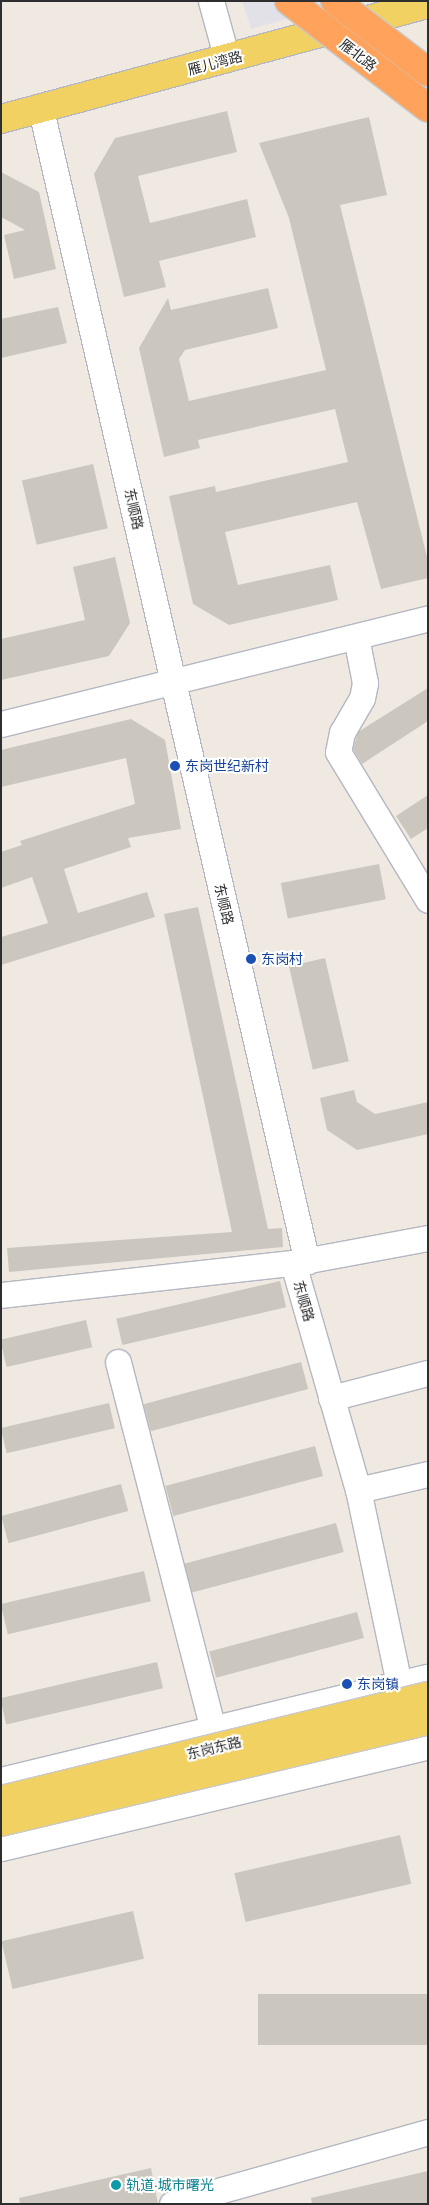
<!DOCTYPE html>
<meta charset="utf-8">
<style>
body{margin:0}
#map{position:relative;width:429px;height:2205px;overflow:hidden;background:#efe9e1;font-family:"PT Sans","Noto Sans SC",sans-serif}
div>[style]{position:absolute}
.industrial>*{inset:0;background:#e3e1e8}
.building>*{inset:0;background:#cbc7bf;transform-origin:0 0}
.roads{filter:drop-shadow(1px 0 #b4b7c1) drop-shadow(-1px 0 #b4b7c1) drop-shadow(0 1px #b4b7c1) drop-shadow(0 -1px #b4b7c1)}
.minor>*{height:25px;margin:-12.5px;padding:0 12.5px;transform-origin:12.5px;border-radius:12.5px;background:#fff}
.major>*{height:28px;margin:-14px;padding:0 14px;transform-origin:14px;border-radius:14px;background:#f2d163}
.bridges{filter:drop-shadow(1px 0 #c9c9c9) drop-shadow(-1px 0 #c9c9c9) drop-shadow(0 1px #c9c9c9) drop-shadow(0 -1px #c9c9c9)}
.major-bridge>*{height:28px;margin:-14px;padding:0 14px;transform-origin:14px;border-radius:14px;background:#f2d163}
.highway-bridge>*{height:28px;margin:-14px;padding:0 14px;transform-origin:14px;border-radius:14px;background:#ffa35c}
.dots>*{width:14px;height:14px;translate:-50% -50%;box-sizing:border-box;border:2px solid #fff;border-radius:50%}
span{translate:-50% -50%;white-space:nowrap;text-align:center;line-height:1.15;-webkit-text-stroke:4px #fff;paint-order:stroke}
.street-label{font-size:14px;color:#2e2e2e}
.transit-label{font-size:14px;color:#164399}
.left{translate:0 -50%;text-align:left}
.culture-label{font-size:14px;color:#0d838f}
.frame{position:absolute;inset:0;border:2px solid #2e2e2e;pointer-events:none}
</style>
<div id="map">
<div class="industrial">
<div style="clip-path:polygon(242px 1px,347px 1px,251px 29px)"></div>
</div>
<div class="building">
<div style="clip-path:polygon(227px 111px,237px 152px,138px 176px,150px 223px,247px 199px,256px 237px,159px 261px,166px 287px,124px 297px,94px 174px,115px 138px)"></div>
<div style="clip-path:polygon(369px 117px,387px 195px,340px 205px,428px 561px,428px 578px,381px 589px,357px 502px,225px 532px,238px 585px,330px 565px,338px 600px,229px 625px,193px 604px,169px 496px,215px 486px,216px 492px,348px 462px,335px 409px,198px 440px,200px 448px,164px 457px,139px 348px,168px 298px,171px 310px,268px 288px,278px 328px,185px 350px,179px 359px,189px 401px,326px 370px,289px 218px,259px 143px)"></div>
<div style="clip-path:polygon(1px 172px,39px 192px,56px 269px,14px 279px,4px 235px,25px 230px,1px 217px)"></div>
<div style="clip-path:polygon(58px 307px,67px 343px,1px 358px,1px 319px)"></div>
<div style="left:93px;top:464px;width:66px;height:73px;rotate:77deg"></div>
<div style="clip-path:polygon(115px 557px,130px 623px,109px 656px,1px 680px,1px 639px,85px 620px,73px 567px)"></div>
<div style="clip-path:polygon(428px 688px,428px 721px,362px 764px,353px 749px,358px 732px)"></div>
<div style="clip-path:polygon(131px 719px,165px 740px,181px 829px,128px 838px,131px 847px,64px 869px,78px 913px,147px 892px,155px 917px,1px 965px,1px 937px,48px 923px,32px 877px,1px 888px,1px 852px,22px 845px,20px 841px,135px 804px,126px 758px,1px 787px,1px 750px)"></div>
<div style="clip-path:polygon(428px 795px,428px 828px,411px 839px,396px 816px)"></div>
<div style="left:379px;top:864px;width:36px;height:100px;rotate:79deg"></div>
<div style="clip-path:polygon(198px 907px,268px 1229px,282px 1228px,283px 1247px,9px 1272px,7px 1248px,232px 1232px,164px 914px)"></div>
<div style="left:325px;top:958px;width:106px;height:37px;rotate:77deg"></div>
<div style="clip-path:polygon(354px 1090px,357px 1102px,375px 1114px,428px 1102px,428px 1134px,357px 1150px,327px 1130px,320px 1098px)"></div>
<div style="left:280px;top:1281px;width:27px;height:168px;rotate:77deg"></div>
<div style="left:86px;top:1320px;width:28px;height:88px;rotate:77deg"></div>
<div style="left:301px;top:1362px;width:28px;height:163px;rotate:75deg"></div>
<div style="left:109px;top:1403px;width:26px;height:111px;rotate:77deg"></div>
<div style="left:315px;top:1446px;width:31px;height:155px;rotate:75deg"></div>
<div style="left:121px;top:1484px;width:28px;height:124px;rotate:75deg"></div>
<div style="left:336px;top:1523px;width:30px;height:157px;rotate:75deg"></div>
<div style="left:144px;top:1571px;width:31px;height:147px;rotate:77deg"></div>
<div style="left:357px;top:1612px;width:27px;height:153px;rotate:75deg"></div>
<div style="left:157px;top:1662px;width:27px;height:161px;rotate:77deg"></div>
<div style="left:400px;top:1835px;width:50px;height:170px;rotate:77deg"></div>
<div style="left:133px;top:1911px;width:49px;height:135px;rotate:77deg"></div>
<div style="left:428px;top:1994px;width:51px;height:170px;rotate:90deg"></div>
<div style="clip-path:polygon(151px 2168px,158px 2204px,20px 2204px,19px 2198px)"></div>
<div style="clip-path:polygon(428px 2171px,428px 2204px,312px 2204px,311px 2198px)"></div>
</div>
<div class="roads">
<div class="minor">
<div style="left:211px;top:1px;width:60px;rotate:74.6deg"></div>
<div style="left:41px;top:110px;width:1182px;rotate:77deg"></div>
<div style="left:356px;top:637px;width:47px;rotate:78.9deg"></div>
<div style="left:365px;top:683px;width:15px;rotate:101deg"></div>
<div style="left:362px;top:698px;width:39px;rotate:120deg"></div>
<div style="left:342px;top:732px;width:20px;rotate:101deg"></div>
<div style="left:338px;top:752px;width:173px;rotate:58.7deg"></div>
<div style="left:1px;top:724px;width:440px;rotate:-13.9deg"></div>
<div style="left:1px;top:1295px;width:294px;rotate:-6.3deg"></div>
<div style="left:118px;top:1362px;width:379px;rotate:75.5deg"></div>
<div style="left:331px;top:1398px;width:100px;rotate:-14.5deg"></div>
<div style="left:358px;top:1490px;width:72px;rotate:-12.9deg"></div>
<div style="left:399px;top:1684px;width:198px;rotate:-101.9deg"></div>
<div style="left:358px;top:1490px;width:236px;rotate:-106deg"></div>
<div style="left:293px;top:1263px;width:137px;rotate:-10.5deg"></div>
<div style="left:1px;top:1780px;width:439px;rotate:-13.6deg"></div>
<div style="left:1px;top:1848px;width:439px;rotate:-13.4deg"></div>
<div style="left:172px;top:2204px;width:266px;rotate:-15.7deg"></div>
</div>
<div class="major">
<div style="left:1px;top:119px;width:442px;rotate:-15.1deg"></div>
</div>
</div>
<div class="bridges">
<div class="major-bridge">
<div style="left:1px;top:1800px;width:439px;rotate:-13.7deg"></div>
<div style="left:1px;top:1822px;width:439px;rotate:-13.4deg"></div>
</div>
<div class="highway-bridge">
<div style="left:289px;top:1px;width:175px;rotate:37.6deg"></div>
<div style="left:335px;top:1px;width:117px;rotate:37.4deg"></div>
</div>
</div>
<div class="dots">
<div style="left:175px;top:766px;background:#1a4fb4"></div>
<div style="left:251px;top:959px;background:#1a4fb4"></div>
<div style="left:347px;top:1684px;background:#1a4fb4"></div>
<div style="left:116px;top:2185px;background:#0f9aa8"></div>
</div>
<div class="street-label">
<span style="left:358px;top:55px;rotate:38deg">雁北路</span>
<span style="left:215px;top:63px;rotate:-15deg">雁儿湾路</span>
<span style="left:134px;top:509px;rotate:77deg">东顺路</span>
<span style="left:224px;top:904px;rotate:77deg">东顺路</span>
<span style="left:304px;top:1301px;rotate:74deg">东顺路</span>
<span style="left:214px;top:1748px;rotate:-14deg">东岗东路</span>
</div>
<div class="transit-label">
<span class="left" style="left:185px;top:766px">东岗世纪新村</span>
<span class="left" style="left:261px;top:959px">东岗村</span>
<span class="left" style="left:357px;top:1684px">东岗镇</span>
</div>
<div class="culture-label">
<span class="left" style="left:126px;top:2185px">轨道·城市曙光</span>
</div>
<div class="frame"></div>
</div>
